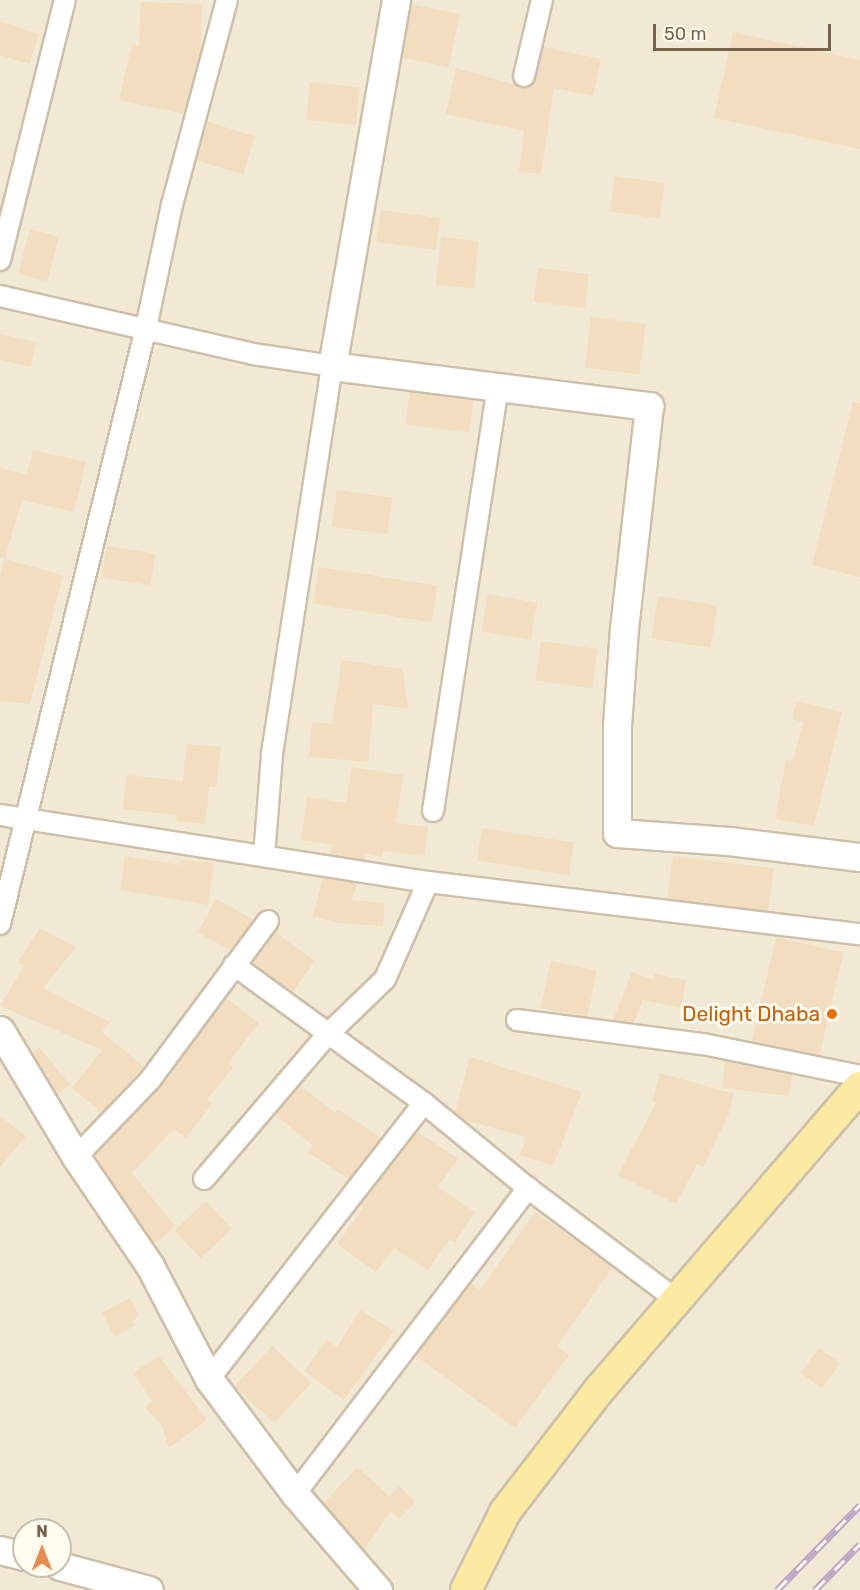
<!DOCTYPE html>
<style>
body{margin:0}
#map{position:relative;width:860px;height:1590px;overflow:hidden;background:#fdf8e8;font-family:Rubik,sans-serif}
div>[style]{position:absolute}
.residential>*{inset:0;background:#f1e9d4}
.building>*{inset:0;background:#f2ddc0;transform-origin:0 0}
.roads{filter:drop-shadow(2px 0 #cdc0ab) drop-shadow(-2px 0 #cdc0ab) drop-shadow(0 2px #cdc0ab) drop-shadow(0 -2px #cdc0ab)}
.street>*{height:20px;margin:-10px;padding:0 10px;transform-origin:10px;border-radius:10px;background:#fff}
.secondary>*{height:27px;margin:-13.5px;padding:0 13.5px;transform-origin:13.5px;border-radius:13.5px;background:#fff}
.primary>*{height:30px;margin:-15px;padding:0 15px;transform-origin:15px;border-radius:15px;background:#fbeaa1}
.rail>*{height:7px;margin-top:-3.5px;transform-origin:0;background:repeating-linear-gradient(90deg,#fffcef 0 14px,#bea6c7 0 28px);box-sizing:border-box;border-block:2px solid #bea6c7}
.dots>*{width:16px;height:16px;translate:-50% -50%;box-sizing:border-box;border:3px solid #fffcef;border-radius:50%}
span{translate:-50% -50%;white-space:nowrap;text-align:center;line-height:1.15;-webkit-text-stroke:6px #fffcef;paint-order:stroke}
.food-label{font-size:21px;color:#c56008}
.right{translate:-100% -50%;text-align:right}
.north{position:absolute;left:12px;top:1518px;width:60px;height:60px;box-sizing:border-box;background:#fffcef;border:2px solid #c9bfae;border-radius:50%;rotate:0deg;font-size:16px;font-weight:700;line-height:24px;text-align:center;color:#77634c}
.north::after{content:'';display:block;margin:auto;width:21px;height:27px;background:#e68c4e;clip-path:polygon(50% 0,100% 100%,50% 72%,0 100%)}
.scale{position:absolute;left:653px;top:24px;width:178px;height:27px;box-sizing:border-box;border:3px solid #77634c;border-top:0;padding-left:8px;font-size:18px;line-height:21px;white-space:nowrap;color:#77634c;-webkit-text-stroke:4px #fffcef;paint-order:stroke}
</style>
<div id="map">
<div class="residential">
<div style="clip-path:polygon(evenodd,0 0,860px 0,860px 1590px,0 1590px,0 0,24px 1530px,60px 1530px,60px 1566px,24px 1566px,24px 1530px)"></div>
</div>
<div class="building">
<div style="clip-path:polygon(141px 2px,202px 4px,201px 51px,184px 114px,119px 100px,132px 44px,139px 46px)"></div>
<div style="left:411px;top:4px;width:50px;height:54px;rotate:12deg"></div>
<div style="clip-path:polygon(0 21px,39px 34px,29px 64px,0 55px)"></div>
<div style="clip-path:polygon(733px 32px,860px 60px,860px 149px,714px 118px)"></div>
<div style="clip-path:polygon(543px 47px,601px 59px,593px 96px,554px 88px,541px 174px,519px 172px,524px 131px,446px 114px,456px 68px,527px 88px,533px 86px)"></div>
<div style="left:310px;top:82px;width:50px;height:38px;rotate:6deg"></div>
<div style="left:208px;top:122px;width:49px;height:40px;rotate:17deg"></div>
<div style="left:615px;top:176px;width:50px;height:36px;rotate:8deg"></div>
<div style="left:381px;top:210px;width:60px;height:32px;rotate:8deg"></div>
<div style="left:30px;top:229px;width:30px;height:46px;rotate:15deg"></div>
<div style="left:441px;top:237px;width:38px;height:48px;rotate:6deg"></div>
<div style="left:538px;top:268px;width:51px;height:34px;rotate:7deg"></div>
<div style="left:591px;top:317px;width:55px;height:51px;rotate:7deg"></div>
<div style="clip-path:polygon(0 334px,36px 342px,31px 367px,0 360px)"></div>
<div style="left:410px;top:392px;width:64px;height:33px;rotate:7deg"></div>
<div style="clip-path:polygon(853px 402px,860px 403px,860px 577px,812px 565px)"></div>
<div style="clip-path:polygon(33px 450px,86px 462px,74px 512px,22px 500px,5px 558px,0 557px,0 468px,27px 474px)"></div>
<div style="left:337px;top:490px;width:56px;height:37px;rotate:8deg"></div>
<div style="left:107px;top:546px;width:49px;height:32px;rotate:9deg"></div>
<div style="clip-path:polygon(4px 559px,63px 575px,30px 704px,0 701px,0 577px)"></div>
<div style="left:319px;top:567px;width:120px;height:37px;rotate:9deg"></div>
<div style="left:488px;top:594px;width:50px;height:38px;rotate:10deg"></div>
<div style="left:658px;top:596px;width:60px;height:43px;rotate:9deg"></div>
<div style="left:541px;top:641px;width:57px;height:40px;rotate:8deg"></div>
<div style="clip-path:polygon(342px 660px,402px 669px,409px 709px,373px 704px,368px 762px,309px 757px,312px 722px,332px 724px)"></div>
<div style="clip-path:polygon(797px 701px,842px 712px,814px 826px,775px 819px,786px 760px,793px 761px,803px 722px,792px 719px)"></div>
<div style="clip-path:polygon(187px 744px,221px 747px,216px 787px,209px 787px,205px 824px,176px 821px,177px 815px,123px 809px,127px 775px,183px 781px)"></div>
<div style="clip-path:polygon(352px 767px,403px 775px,396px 823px,428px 827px,424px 856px,383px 851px,382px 857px,366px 854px,364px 860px,330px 855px,333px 845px,301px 840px,307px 797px,346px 803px)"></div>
<div style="left:482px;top:828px;width:93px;height:33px;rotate:9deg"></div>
<div style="clip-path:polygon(125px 856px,180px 865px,181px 860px,214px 863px,208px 905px,120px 890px)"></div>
<div style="left:673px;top:856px;width:101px;height:43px;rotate:7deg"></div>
<div style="clip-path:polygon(323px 878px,357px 883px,352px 900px,384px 903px,383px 926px,339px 923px,313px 916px)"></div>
<div style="left:216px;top:899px;width:43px;height:38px;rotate:29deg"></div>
<div style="clip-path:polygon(40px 928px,76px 947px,43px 988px,110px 1022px,102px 1032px,144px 1067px,102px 1113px,72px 1088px,102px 1050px,0 1006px,24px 966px,18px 962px)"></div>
<div style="left:274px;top:932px;width:50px;height:38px;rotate:35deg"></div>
<div style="left:776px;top:937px;width:69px;height:108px;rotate:13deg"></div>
<div style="left:551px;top:961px;width:47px;height:48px;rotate:12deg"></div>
<div style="clip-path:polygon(632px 972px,653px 980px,654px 974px,686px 980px,681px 1008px,643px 1000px,634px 1023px,613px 1020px)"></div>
<div style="clip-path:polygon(226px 998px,259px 1023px,228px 1063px,233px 1067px,207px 1100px,212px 1104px,186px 1138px,174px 1129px,132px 1173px,175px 1226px,154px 1245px,94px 1156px,160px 1087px)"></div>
<div style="clip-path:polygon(39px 1047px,70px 1085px,57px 1095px,32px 1053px)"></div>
<div style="clip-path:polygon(470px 1057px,582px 1092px,553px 1166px,520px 1155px,526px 1137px,464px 1120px,455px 1112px)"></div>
<div style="clip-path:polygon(725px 1061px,792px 1074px,789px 1096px,722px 1088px)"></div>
<div style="clip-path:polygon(660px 1073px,734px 1094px,728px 1116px,703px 1167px,697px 1164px,676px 1204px,618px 1175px,656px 1103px,652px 1101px)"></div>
<div style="clip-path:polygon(300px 1085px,335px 1113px,338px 1109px,381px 1138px,349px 1179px,308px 1152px,313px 1145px,275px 1115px)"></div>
<div style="clip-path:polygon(0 1116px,26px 1136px,0 1167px)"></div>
<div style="clip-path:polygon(417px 1131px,458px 1159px,438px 1187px,475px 1212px,455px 1242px,450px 1239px,428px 1270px,394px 1248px,376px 1272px,337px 1244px,363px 1208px,360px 1205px)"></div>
<div style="left:206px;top:1201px;width:38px;height:43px;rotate:47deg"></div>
<div style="clip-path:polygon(535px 1212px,613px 1267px,557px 1346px,569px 1355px,515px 1428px,416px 1356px,471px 1283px,480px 1290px)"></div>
<div style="clip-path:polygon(130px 1298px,139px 1315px,133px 1321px,136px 1325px,115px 1337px,102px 1313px)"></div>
<div style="clip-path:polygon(360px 1310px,394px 1331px,344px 1400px,304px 1371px,327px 1340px,337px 1347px)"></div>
<div style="left:272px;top:1346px;width:54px;height:55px;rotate:43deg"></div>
<div style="left:819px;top:1348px;width:26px;height:31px;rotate:36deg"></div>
<div style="clip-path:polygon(159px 1356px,207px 1420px,169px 1448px,162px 1426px,145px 1407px,152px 1401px,133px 1373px)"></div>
<div style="clip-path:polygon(357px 1467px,389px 1496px,399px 1486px,415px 1502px,399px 1519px,391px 1511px,364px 1549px,324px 1503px)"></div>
</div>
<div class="roads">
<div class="street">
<div style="left:524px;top:76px;width:78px;rotate:-76.7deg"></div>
<div style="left:0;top:260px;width:268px;rotate:-76deg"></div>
<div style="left:0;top:296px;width:260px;rotate:12.9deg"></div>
<div style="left:253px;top:354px;width:80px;rotate:8.6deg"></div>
<div style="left:332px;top:366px;width:394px;rotate:98.8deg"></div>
<div style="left:272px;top:755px;width:101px;rotate:94.5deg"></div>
<div style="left:433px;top:811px;width:431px;rotate:-81.3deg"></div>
<div style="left:0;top:815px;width:433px;rotate:8.9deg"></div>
<div style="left:428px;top:882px;width:435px;rotate:6.9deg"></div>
<div style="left:0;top:924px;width:614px;rotate:-76.24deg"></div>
<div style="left:146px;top:328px;width:126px;rotate:-78.1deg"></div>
<div style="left:172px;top:205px;width:212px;rotate:-75deg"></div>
<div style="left:234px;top:965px;width:235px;rotate:36deg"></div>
<div style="left:424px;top:1103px;width:134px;rotate:39.3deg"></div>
<div style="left:528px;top:1188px;width:188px;rotate:37deg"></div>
<div style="left:517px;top:1020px;width:188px;rotate:7.4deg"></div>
<div style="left:703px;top:1044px;width:160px;rotate:11.5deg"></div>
<div style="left:76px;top:1157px;width:107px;rotate:-46.1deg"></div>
<div style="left:150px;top:1080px;width:198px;rotate:-53.4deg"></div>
<div style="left:204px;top:1179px;width:189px;rotate:-49.5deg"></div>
<div style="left:327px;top:1035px;width:81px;rotate:-44deg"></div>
<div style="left:385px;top:979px;width:106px;rotate:-66.1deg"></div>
<div style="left:209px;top:1379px;width:350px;rotate:-52.1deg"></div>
<div style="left:295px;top:1494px;width:385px;rotate:-52.7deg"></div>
</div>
<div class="secondary">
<div style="left:396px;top:0;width:372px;rotate:99.9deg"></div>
<div style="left:332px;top:366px;width:320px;rotate:7.2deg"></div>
<div style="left:649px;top:406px;width:223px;rotate:96.4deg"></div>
<div style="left:624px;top:628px;width:98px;rotate:94.1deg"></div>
<div style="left:617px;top:726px;width:107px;rotate:90deg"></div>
<div style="left:617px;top:833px;width:112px;rotate:4.1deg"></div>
<div style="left:729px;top:841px;width:132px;rotate:7deg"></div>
<div style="left:0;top:1030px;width:148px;rotate:59.1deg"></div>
<div style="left:76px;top:1157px;width:132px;rotate:55.8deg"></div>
<div style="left:150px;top:1266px;width:127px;rotate:62.4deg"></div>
<div style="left:209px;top:1379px;width:144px;rotate:53.2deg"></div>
<div style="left:295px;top:1494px;width:127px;rotate:49.2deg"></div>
<div style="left:0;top:1550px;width:25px;rotate:14deg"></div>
<div style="left:60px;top:1566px;width:92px;rotate:15.1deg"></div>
</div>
<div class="primary">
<div style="left:466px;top:1590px;width:87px;rotate:-63.4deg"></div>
<div style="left:505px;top:1512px;width:154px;rotate:-52.4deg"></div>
<div style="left:599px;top:1390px;width:400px;rotate:-49.3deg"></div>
</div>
</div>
<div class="rail">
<div style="left:777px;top:1590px;width:119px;rotate:-45.7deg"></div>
<div style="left:815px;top:1590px;width:64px;rotate:-45.6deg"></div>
</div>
<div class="dots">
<div style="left:832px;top:1014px;background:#e8710a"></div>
</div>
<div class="food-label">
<span class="right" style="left:820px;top:1014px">Delight Dhaba</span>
</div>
<div class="north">N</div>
<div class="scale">50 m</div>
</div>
